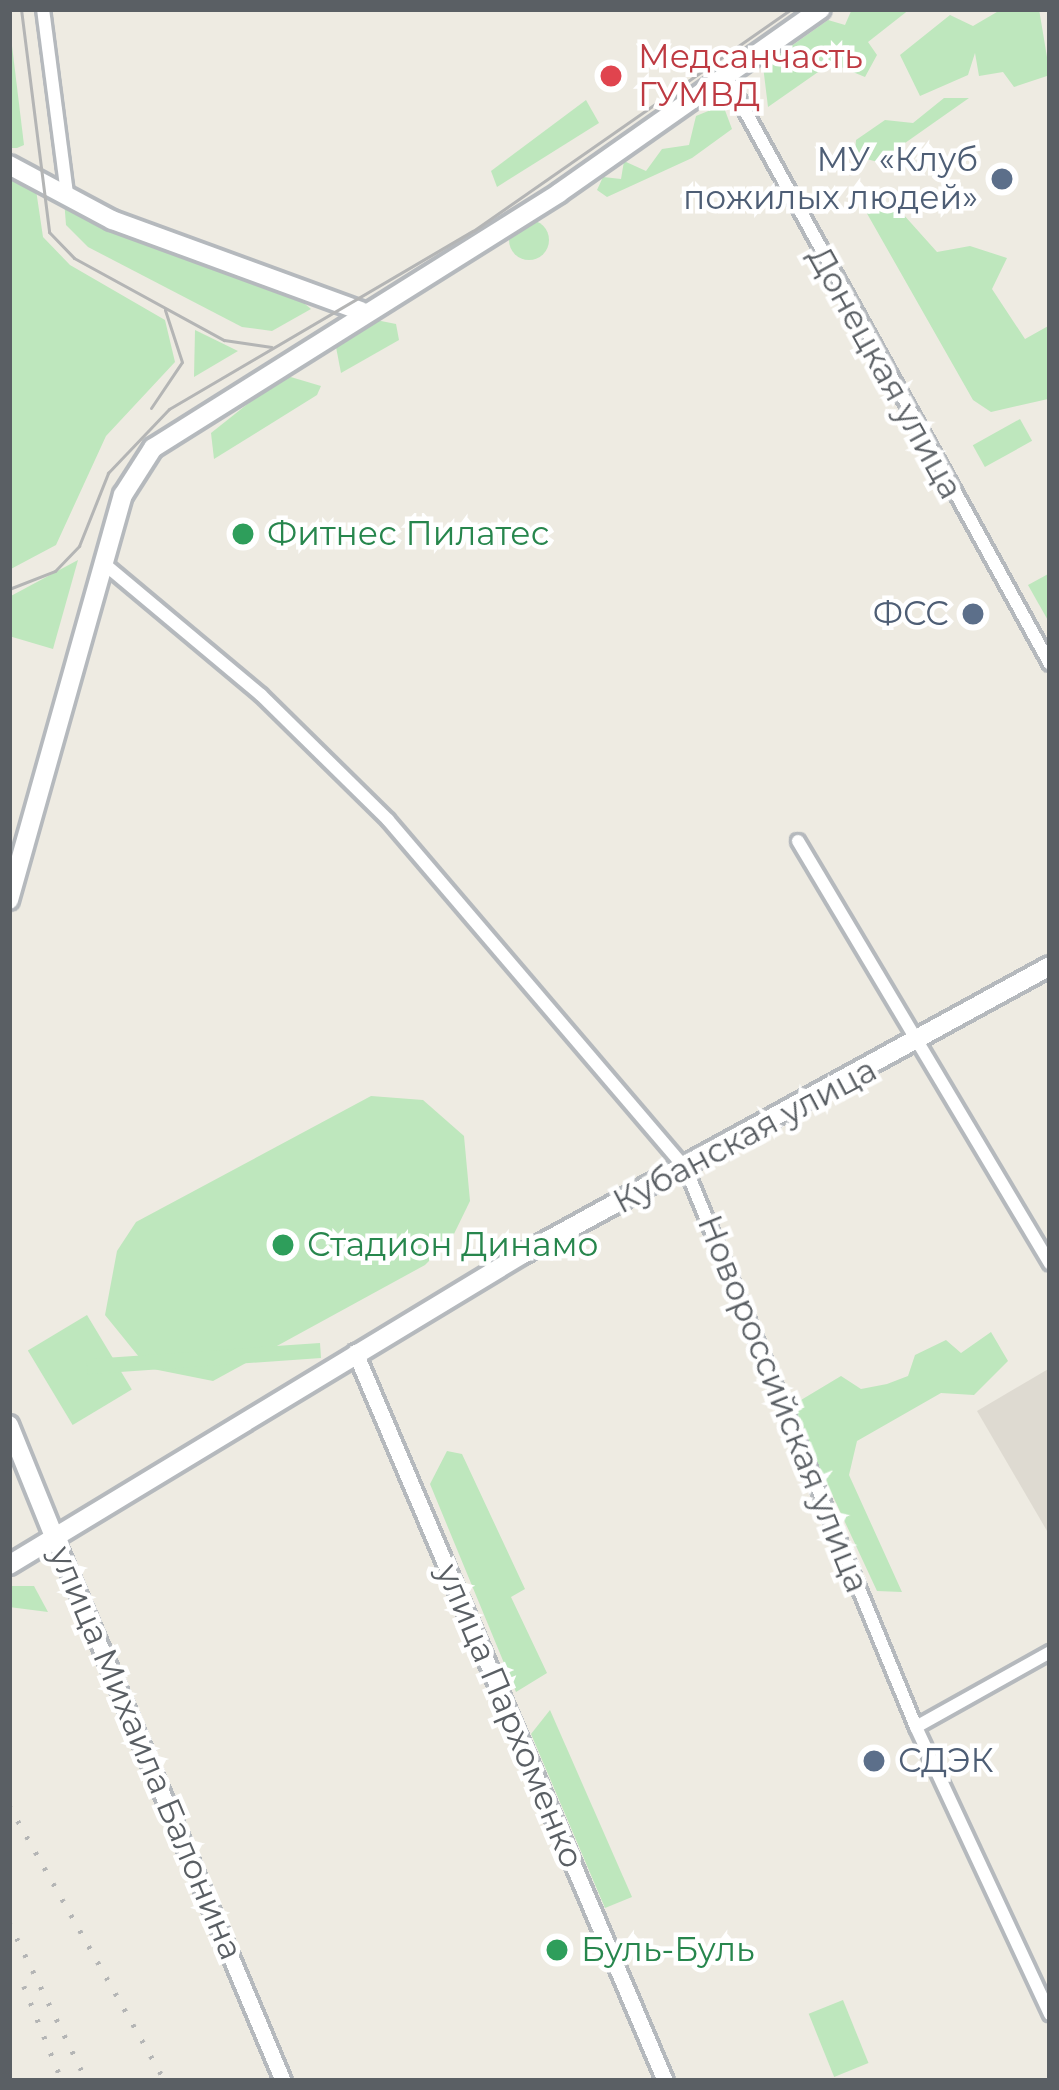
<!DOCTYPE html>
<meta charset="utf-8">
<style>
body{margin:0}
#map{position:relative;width:1059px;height:2090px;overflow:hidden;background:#eeebe2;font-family:Montserrat,sans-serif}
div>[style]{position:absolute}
.education>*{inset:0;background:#dedad1}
.green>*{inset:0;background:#bee7bd;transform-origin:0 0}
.round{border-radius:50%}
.roads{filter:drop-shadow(3px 0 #b5b9bd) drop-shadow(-3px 0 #b5b9bd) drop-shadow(0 3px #b5b9bd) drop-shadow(0 -3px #b5b9bd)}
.minor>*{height:12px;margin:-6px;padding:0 6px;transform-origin:6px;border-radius:6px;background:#fff}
.tertiary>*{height:15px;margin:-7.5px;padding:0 7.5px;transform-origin:7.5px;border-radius:7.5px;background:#fff}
.secondary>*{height:18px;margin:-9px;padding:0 9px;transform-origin:9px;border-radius:9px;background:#fff}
.tram>*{height:3px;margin:-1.5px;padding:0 1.5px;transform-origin:1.5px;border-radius:1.5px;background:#b4b5b5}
.rail>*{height:4.5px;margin-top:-2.25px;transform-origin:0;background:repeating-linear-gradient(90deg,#b4b5b5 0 3px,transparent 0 18px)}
.dots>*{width:33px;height:33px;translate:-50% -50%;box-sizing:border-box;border:6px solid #fff;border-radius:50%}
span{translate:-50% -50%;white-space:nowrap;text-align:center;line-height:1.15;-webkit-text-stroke:9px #fff;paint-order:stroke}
.health-label{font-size:33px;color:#be3a42}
.left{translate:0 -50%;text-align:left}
.service-label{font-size:33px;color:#4e5e75}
.right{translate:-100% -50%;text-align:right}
.street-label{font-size:33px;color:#5a5f64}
.leisure-label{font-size:33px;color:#27864d}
.frame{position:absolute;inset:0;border:12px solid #5a5f64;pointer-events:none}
</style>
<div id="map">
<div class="education">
<div style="clip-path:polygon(1050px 1368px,1050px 1536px,977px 1411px)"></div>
</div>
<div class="green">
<div style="clip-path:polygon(852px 9px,910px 9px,868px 42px,877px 55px,865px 77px,831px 63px,768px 107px,763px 66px,828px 20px,845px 25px)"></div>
<div style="clip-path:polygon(1002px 9px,1039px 9px,1050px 75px,1014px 87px,1003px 72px,979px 76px,975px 53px,968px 75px,920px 96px,900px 55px,950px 15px,973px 26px)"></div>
<div style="clip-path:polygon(9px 21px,24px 145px,17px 148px,9px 148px)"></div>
<div style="clip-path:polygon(944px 98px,969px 98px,878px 162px,855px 156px,856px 140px,885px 120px,913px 123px)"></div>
<div style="clip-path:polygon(586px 100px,599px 123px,497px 187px,491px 171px)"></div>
<div style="clip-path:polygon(723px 105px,732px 129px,692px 158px,607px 197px,597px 190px,603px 177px,621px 179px,624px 161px,646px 171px,662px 149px,689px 145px,696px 116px)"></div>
<div style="clip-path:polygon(9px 171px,35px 183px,43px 237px,70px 265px,165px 320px,175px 362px,106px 436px,56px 545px,9px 570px)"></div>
<div style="clip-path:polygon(64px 199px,298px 298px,311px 309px,272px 331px,242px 327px,88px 247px,66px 225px)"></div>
<div style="clip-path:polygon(874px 200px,894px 204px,937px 252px,970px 246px,1007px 258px,992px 289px,1025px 339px,1050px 325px,1048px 399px,991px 412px,973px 400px,865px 210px)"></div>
<div class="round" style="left:509px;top:220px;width:40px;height:40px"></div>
<div style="clip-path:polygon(376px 320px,396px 324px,399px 340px,341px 373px,336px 347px)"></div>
<div style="clip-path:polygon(195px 330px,238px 351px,194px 377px)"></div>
<div style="clip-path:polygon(284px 375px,321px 386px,317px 395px,214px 459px,211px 433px)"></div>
<div style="left:1020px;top:419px;width:25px;height:54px;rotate:61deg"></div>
<div style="clip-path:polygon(78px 560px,53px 649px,9px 636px,9px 597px)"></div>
<div style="clip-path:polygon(1050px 573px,1050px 624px,1028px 585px)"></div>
<div style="clip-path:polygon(371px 1096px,423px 1100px,464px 1136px,470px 1201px,452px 1238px,425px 1265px,213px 1381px,148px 1368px,105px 1315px,117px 1251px,136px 1222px)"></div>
<div style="left:87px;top:1315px;width:87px;height:69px;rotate:59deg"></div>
<div style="clip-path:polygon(991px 1332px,1008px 1361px,974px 1395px,941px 1393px,857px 1441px,849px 1475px,902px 1592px,877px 1591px,791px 1406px,841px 1376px,861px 1389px,887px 1384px,908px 1376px,915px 1355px,946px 1340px,961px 1353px)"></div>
<div style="left:320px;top:1343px;width:15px;height:234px;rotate:86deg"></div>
<div style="clip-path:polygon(447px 1451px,462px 1454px,525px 1589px,511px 1597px,547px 1673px,516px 1692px,430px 1484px)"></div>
<div style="clip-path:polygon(9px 1586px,34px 1586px,48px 1612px,9px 1607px)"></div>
<div style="clip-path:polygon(550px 1710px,632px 1897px,605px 1908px,531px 1734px)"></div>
<div style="left:843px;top:2000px;width:68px;height:37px;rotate:68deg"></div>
</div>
<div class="roads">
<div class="minor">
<div style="left:43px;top:9px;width:187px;rotate:82.6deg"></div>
<div style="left:727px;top:78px;width:669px;rotate:61.14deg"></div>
<div style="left:102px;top:562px;width:207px;rotate:39.9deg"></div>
<div style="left:261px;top:695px;width:178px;rotate:44.5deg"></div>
<div style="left:388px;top:820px;width:459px;rotate:49.5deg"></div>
<div style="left:686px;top:1169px;width:604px;rotate:67.6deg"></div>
<div style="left:916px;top:1727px;width:317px;rotate:65deg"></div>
<div style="left:798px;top:841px;width:492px;rotate:59.2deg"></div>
<div style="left:916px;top:1727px;width:154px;rotate:-29.2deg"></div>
</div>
<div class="tertiary">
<div style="left:355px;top:1352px;width:792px;rotate:66.96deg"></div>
<div style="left:57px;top:1544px;width:583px;rotate:67.18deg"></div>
</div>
<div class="secondary">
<div style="left:9px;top:165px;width:117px;rotate:28.1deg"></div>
<div style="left:112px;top:220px;width:265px;rotate:20.1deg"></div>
<div style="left:9px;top:900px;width:421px;rotate:-74.3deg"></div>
<div style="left:123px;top:495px;width:56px;rotate:-57.4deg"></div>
<div style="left:153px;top:448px;width:479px;rotate:-32.1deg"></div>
<div style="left:559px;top:193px;width:320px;rotate:-35.1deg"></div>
<div style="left:9px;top:1425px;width:128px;rotate:68deg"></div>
<div style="left:9px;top:1565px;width:599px;rotate:-31.19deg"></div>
<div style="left:521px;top:1255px;width:603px;rotate:-28.65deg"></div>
</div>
</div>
<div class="tram">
<div style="left:21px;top:9px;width:225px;rotate:82.8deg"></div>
<div style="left:49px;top:232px;width:36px;rotate:46deg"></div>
<div style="left:74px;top:258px;width:171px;rotate:28.7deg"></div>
<div style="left:224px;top:340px;width:48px;rotate:8.5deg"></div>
<div style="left:151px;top:408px;width:55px;rotate:-56deg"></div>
<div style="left:182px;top:362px;width:55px;rotate:-108.1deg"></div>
<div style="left:9px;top:589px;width:49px;rotate:-21.4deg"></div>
<div style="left:55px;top:571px;width:35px;rotate:-46deg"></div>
<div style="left:79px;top:546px;width:79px;rotate:-68.3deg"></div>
<div style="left:108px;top:473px;width:88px;rotate:-46.4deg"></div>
<div style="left:169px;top:409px;width:352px;rotate:-30.4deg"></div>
<div style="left:473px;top:231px;width:388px;rotate:-34.9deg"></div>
</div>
<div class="rail">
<div style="left:9px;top:1805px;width:317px;rotate:60.5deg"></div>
<div style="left:9px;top:1922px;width:177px;rotate:63.9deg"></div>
<div style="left:24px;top:1986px;width:102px;rotate:68.2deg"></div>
</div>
<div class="dots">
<div style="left:611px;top:76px;background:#e0444e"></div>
<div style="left:1002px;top:179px;background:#5c6f8a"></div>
<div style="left:243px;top:534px;background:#2e9e5b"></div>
<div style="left:973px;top:614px;background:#5c6f8a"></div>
<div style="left:283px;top:1245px;background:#2e9e5b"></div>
<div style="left:874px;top:1761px;background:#5c6f8a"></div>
<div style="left:557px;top:1950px;background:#2e9e5b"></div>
</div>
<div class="health-label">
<span class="left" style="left:638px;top:76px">Медсанчасть<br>ГУМВД</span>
</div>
<div class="service-label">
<span class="right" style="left:978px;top:179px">МУ «Клуб<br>пожилых людей»</span>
<span class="right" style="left:949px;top:614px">ФСС</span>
<span class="left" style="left:898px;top:1761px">СДЭК</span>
</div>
<div class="street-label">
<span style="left:885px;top:373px;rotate:61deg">Донецкая улица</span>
<span style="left:745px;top:1136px;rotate:-28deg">Кубанская улица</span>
<span style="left:783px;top:1404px;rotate:68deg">Новороссийская улица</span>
<span style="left:510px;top:1716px;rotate:67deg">улица Пархоменко</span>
<span style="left:146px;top:1753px;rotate:67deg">улица Михаила Балонина</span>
</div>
<div class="leisure-label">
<span class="left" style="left:267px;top:534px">Фитнес Пилатес</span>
<span class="left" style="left:307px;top:1245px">Стадион Динамо</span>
<span class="left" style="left:581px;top:1950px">Буль-Буль</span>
</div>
<div class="frame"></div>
</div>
